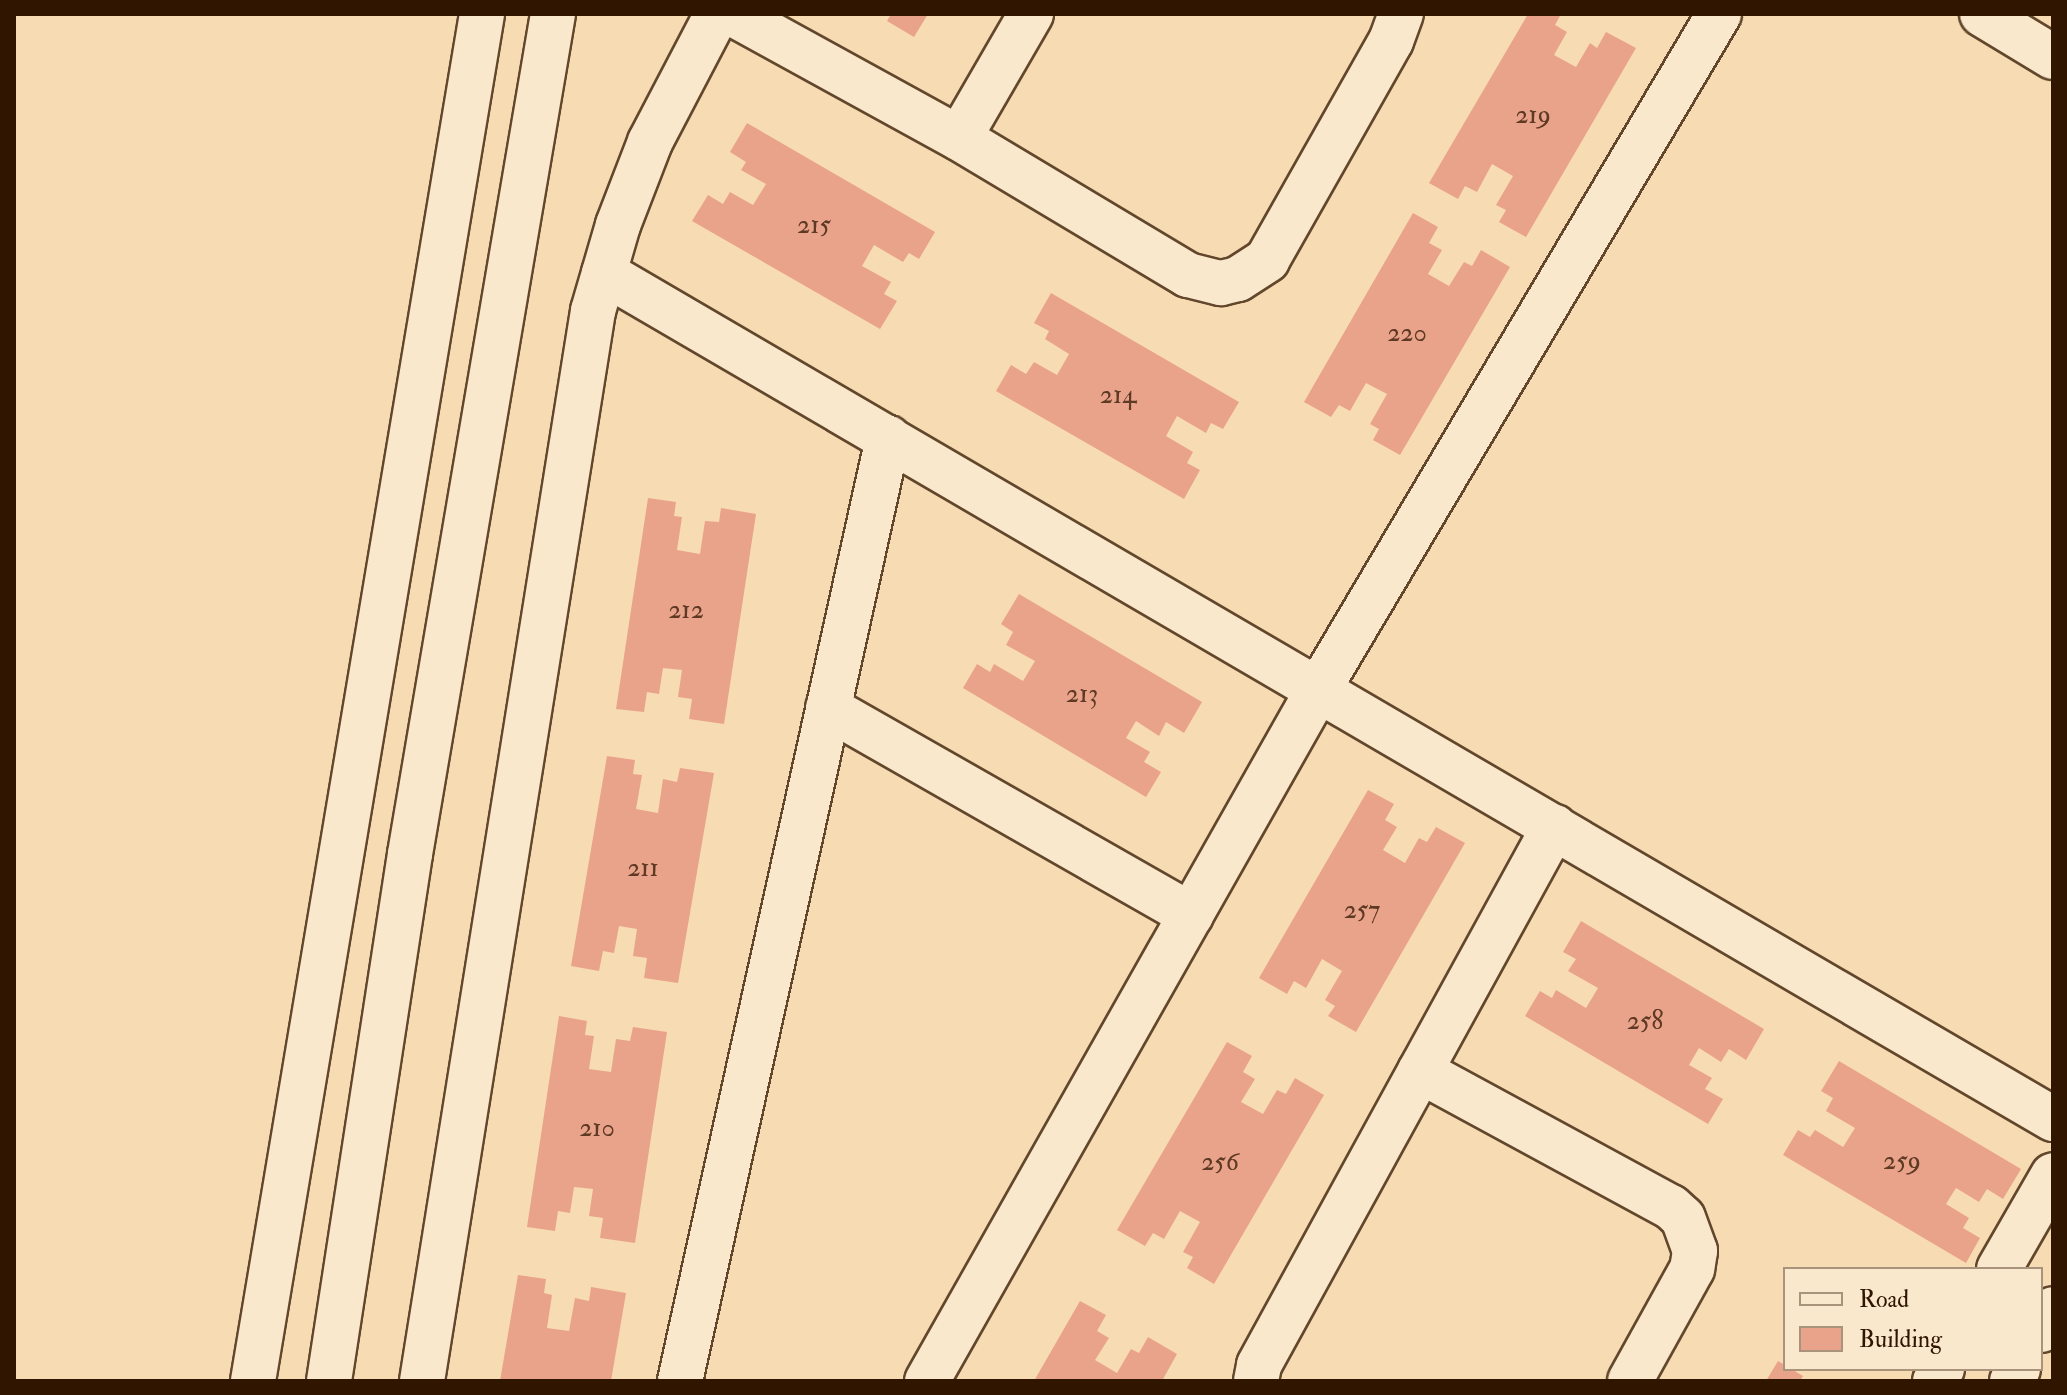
<!DOCTYPE html>
<style>
body{margin:0}
#map{position:relative;width:2067px;height:1395px;overflow:hidden;background:#f7dbb2;font-family:"IM FELL Double Pica",serif}
div>[style]{position:absolute}
.building>*{inset:0;background:#eaa38b}
.roads{filter:drop-shadow(2px 0 #62472c) drop-shadow(-2px 0 #62472c) drop-shadow(0 2px #62472c) drop-shadow(0 -2px #62472c)}
.minor>*{height:44px;margin:-22px;padding:0 22px;transform-origin:22px;border-radius:22px;background:#fae8cd}
span{translate:-50% -50%;white-space:nowrap;text-align:center;line-height:1.15;-webkit-text-stroke:8px #fae8cd;paint-order:stroke}
.number-label{font-size:26px;color:#5e3923}
.number-label span{-webkit-text-stroke-width:0}
.frame{position:absolute;inset:0;border:16px solid #301600;pointer-events:none}
.legend{position:absolute;left:1783px;top:1267px;width:260px;height:104px;box-sizing:border-box;background:#fae8cd;border:2px solid #a9947b;margin:0;padding:10px 14px;list-style:none;font-size:24px;color:#301600}
.legend li{display:flex;align-items:center;gap:16px;height:40px}
.legend b{width:40px;border:2px solid #a9947b}
</style>
<div id="map">
<div class="building">
<div style="clip-path:polygon(891px 14px,928px 14px,914px 37px,887px 21px)"></div>
<div style="clip-path:polygon(1528px 14px,1561px 14px,1555px 25px,1567px 32px,1554px 55px,1576px 67px,1590px 43px,1597px 48px,1606px 32px,1636px 48px,1526px 237px,1499px 222px,1506px 210px,1496px 205px,1513px 176px,1492px 164px,1477px 192px,1465px 186px,1458px 199px,1429px 183px)"></div>
<div style="clip-path:polygon(747px 123px,935px 232px,919px 259px,909px 253px,903px 262px,874px 245px,862px 266px,891px 282px,884px 294px,897px 301px,880px 329px,692px 221px,708px 195px,723px 204px,730px 192px,753px 205px,766px 184px,741px 170px,746px 162px,730px 152px)"></div>
<div style="clip-path:polygon(1413px 213px,1438px 227px,1429px 243px,1442px 250px,1428px 274px,1449px 286px,1464px 262px,1472px 266px,1481px 250px,1510px 267px,1400px 455px,1373px 440px,1379px 429px,1370px 424px,1387px 394px,1366px 383px,1350px 411px,1339px 405px,1331px 417px,1304px 402px)"></div>
<div style="clip-path:polygon(1051px 293px,1239px 402px,1223px 429px,1211px 423px,1206px 433px,1177px 416px,1166px 436px,1193px 452px,1187px 463px,1200px 470px,1184px 499px,996px 391px,1011px 365px,1026px 374px,1034px 362px,1057px 375px,1069px 354px,1045px 339px,1049px 331px,1034px 323px)"></div>
<div style="clip-path:polygon(648px 498px,676px 502px,674px 516px,682px 517px,677px 550px,700px 554px,705px 521px,719px 522px,721px 508px,756px 514px,724px 724px,689px 719px,692px 699px,678px 697px,682px 670px,663px 668px,659px 694px,647px 692px,644px 712px,616px 709px)"></div>
<div style="clip-path:polygon(1019px 594px,1202px 702px,1184px 733px,1166px 722px,1159px 736px,1136px 721px,1126px 738px,1150px 752px,1144px 762px,1161px 772px,1146px 797px,963px 688px,977px 664px,990px 672px,994px 664px,1023px 681px,1035px 661px,1006px 645px,1013px 632px,1001px 624px)"></div>
<div style="clip-path:polygon(607px 756px,635px 760px,633px 774px,642px 775px,636px 809px,658px 813px,663px 779px,677px 782px,680px 768px,714px 773px,678px 983px,644px 978px,647px 958px,633px 956px,637px 929px,619px 926px,614px 953px,603px 951px,599px 971px,571px 966px)"></div>
<div style="clip-path:polygon(1368px 790px,1394px 804px,1385px 820px,1397px 827px,1383px 850px,1405px 863px,1419px 838px,1427px 842px,1436px 827px,1465px 843px,1356px 1032px,1328px 1016px,1335px 1006px,1325px 1000px,1342px 971px,1322px 959px,1306px 988px,1294px 981px,1287px 994px,1259px 978px)"></div>
<div style="clip-path:polygon(1581px 921px,1764px 1029px,1746px 1060px,1729px 1049px,1721px 1062px,1699px 1048px,1689px 1065px,1712px 1078px,1705px 1089px,1723px 1099px,1708px 1124px,1525px 1016px,1540px 991px,1552px 998px,1556px 990px,1586px 1008px,1598px 988px,1568px 971px,1576px 959px,1563px 952px)"></div>
<div style="clip-path:polygon(559px 1016px,587px 1021px,585px 1035px,594px 1036px,589px 1069px,611px 1072px,616px 1039px,630px 1041px,633px 1027px,667px 1032px,635px 1243px,600px 1238px,603px 1218px,589px 1216px,593px 1189px,574px 1187px,570px 1213px,558px 1211px,555px 1231px,527px 1227px)"></div>
<div style="clip-path:polygon(1227px 1042px,1252px 1056px,1243px 1072px,1255px 1079px,1241px 1102px,1263px 1114px,1277px 1090px,1286px 1094px,1295px 1078px,1324px 1095px,1214px 1284px,1187px 1268px,1193px 1257px,1183px 1252px,1200px 1222px,1180px 1211px,1164px 1239px,1153px 1233px,1145px 1246px,1117px 1230px)"></div>
<div style="clip-path:polygon(1839px 1061px,2021px 1169px,2003px 1199px,1987px 1189px,1979px 1202px,1956px 1188px,1946px 1204px,1969px 1218px,1963px 1228px,1980px 1238px,1966px 1263px,1783px 1155px,1798px 1130px,1810px 1137px,1815px 1130px,1843px 1147px,1855px 1128px,1826px 1111px,1833px 1098px,1821px 1091px)"></div>
<div style="clip-path:polygon(518px 1275px,546px 1279px,544px 1293px,552px 1295px,547px 1328px,569px 1331px,575px 1298px,589px 1301px,591px 1287px,626px 1293px,611px 1381px,500px 1381px)"></div>
<div style="clip-path:polygon(1080px 1301px,1106px 1315px,1097px 1331px,1109px 1338px,1095px 1360px,1117px 1373px,1131px 1349px,1139px 1353px,1148px 1337px,1177px 1354px,1162px 1381px,1034px 1381px)"></div>
<div style="clip-path:polygon(1778px 1361px,1803px 1376px,1800px 1381px,1766px 1381px)"></div>
</div>
<div class="roads">
<div class="minor">
<div style="left:733px;top:14px;width:258px;rotate:28.8deg"></div>
<div style="left:1031px;top:14px;width:143px;rotate:120.1deg"></div>
<div style="left:959px;top:138px;width:267px;rotate:30.9deg"></div>
<div style="left:1188px;top:275px;width:34px;rotate:14deg"></div>
<div style="left:1221px;top:283px;width:17px;rotate:-13deg"></div>
<div style="left:1238px;top:279px;width:35px;rotate:-33deg"></div>
<div style="left:1267px;top:260px;width:252px;rotate:-60.5deg"></div>
<div style="left:1391px;top:41px;width:29px;rotate:-70deg"></div>
<div style="left:1982px;top:14px;width:83px;rotate:31.2deg"></div>
<div style="left:604px;top:273px;width:1678px;rotate:30.28deg"></div>
<div style="left:828px;top:708px;width:418px;rotate:29.7deg"></div>
<div style="left:1420px;top:1071px;width:285px;rotate:28.5deg"></div>
<div style="left:1671px;top:1207px;width:16px;rotate:43deg"></div>
<div style="left:1683px;top:1218px;width:35px;rotate:70deg"></div>
<div style="left:1695px;top:1251px;width:18px;rotate:99deg"></div>
<div style="left:1692px;top:1269px;width:128px;rotate:119deg"></div>
<div style="left:1999px;top:1269px;width:108px;rotate:-60.1deg"></div>
<div style="left:2041px;top:1330px;width:24px;rotate:-60deg"></div>
<div style="left:253px;top:1381px;width:1386px;rotate:-80.49deg"></div>
<div style="left:329px;top:1381px;width:533px;rotate:-81.26deg"></div>
<div style="left:410px;top:854px;width:852px;rotate:-80.34deg"></div>
<div style="left:422px;top:1381px;width:1084px;rotate:-80.92deg"></div>
<div style="left:593px;top:311px;width:90px;rotate:-73.8deg"></div>
<div style="left:618px;top:225px;width:89px;rotate:-68.9deg"></div>
<div style="left:650px;top:142px;width:144px;rotate:-62.4deg"></div>
<div style="left:680px;top:1381px;width:966px;rotate:-77.56deg"></div>
<div style="left:927px;top:1381px;width:794px;rotate:-60.5deg"></div>
<div style="left:1318px;top:690px;width:786px;rotate:-59.32deg"></div>
<div style="left:1256px;top:1381px;width:16px;rotate:-79deg"></div>
<div style="left:1259px;top:1365px;width:614px;rotate:-61.26deg"></div>
<div style="left:1935px;top:1381px;width:14px;rotate:-60deg"></div>
<div style="left:2012px;top:1381px;width:13px;rotate:-63deg"></div>
</div>
</div>
<div class="number-label">
<span style="left:1533px;top:116px">219</span>
<span style="left:814px;top:226px">215</span>
<span style="left:1407px;top:334px">220</span>
<span style="left:1118px;top:396px">214</span>
<span style="left:686px;top:611px">212</span>
<span style="left:1082px;top:695px">213</span>
<span style="left:643px;top:869px">211</span>
<span style="left:1362px;top:911px">257</span>
<span style="left:1645px;top:1022px">258</span>
<span style="left:597px;top:1129px">210</span>
<span style="left:1902px;top:1162px">259</span>
<span style="left:1220px;top:1163px">256</span>
</div>
<div class="frame"></div>
<ul class="legend">
<li><b style="height:10px;background:#fae8cd"></b>Road</li>
<li><b style="height:22px;background:#eaa38b"></b>Building</li>
</ul>
</div>
